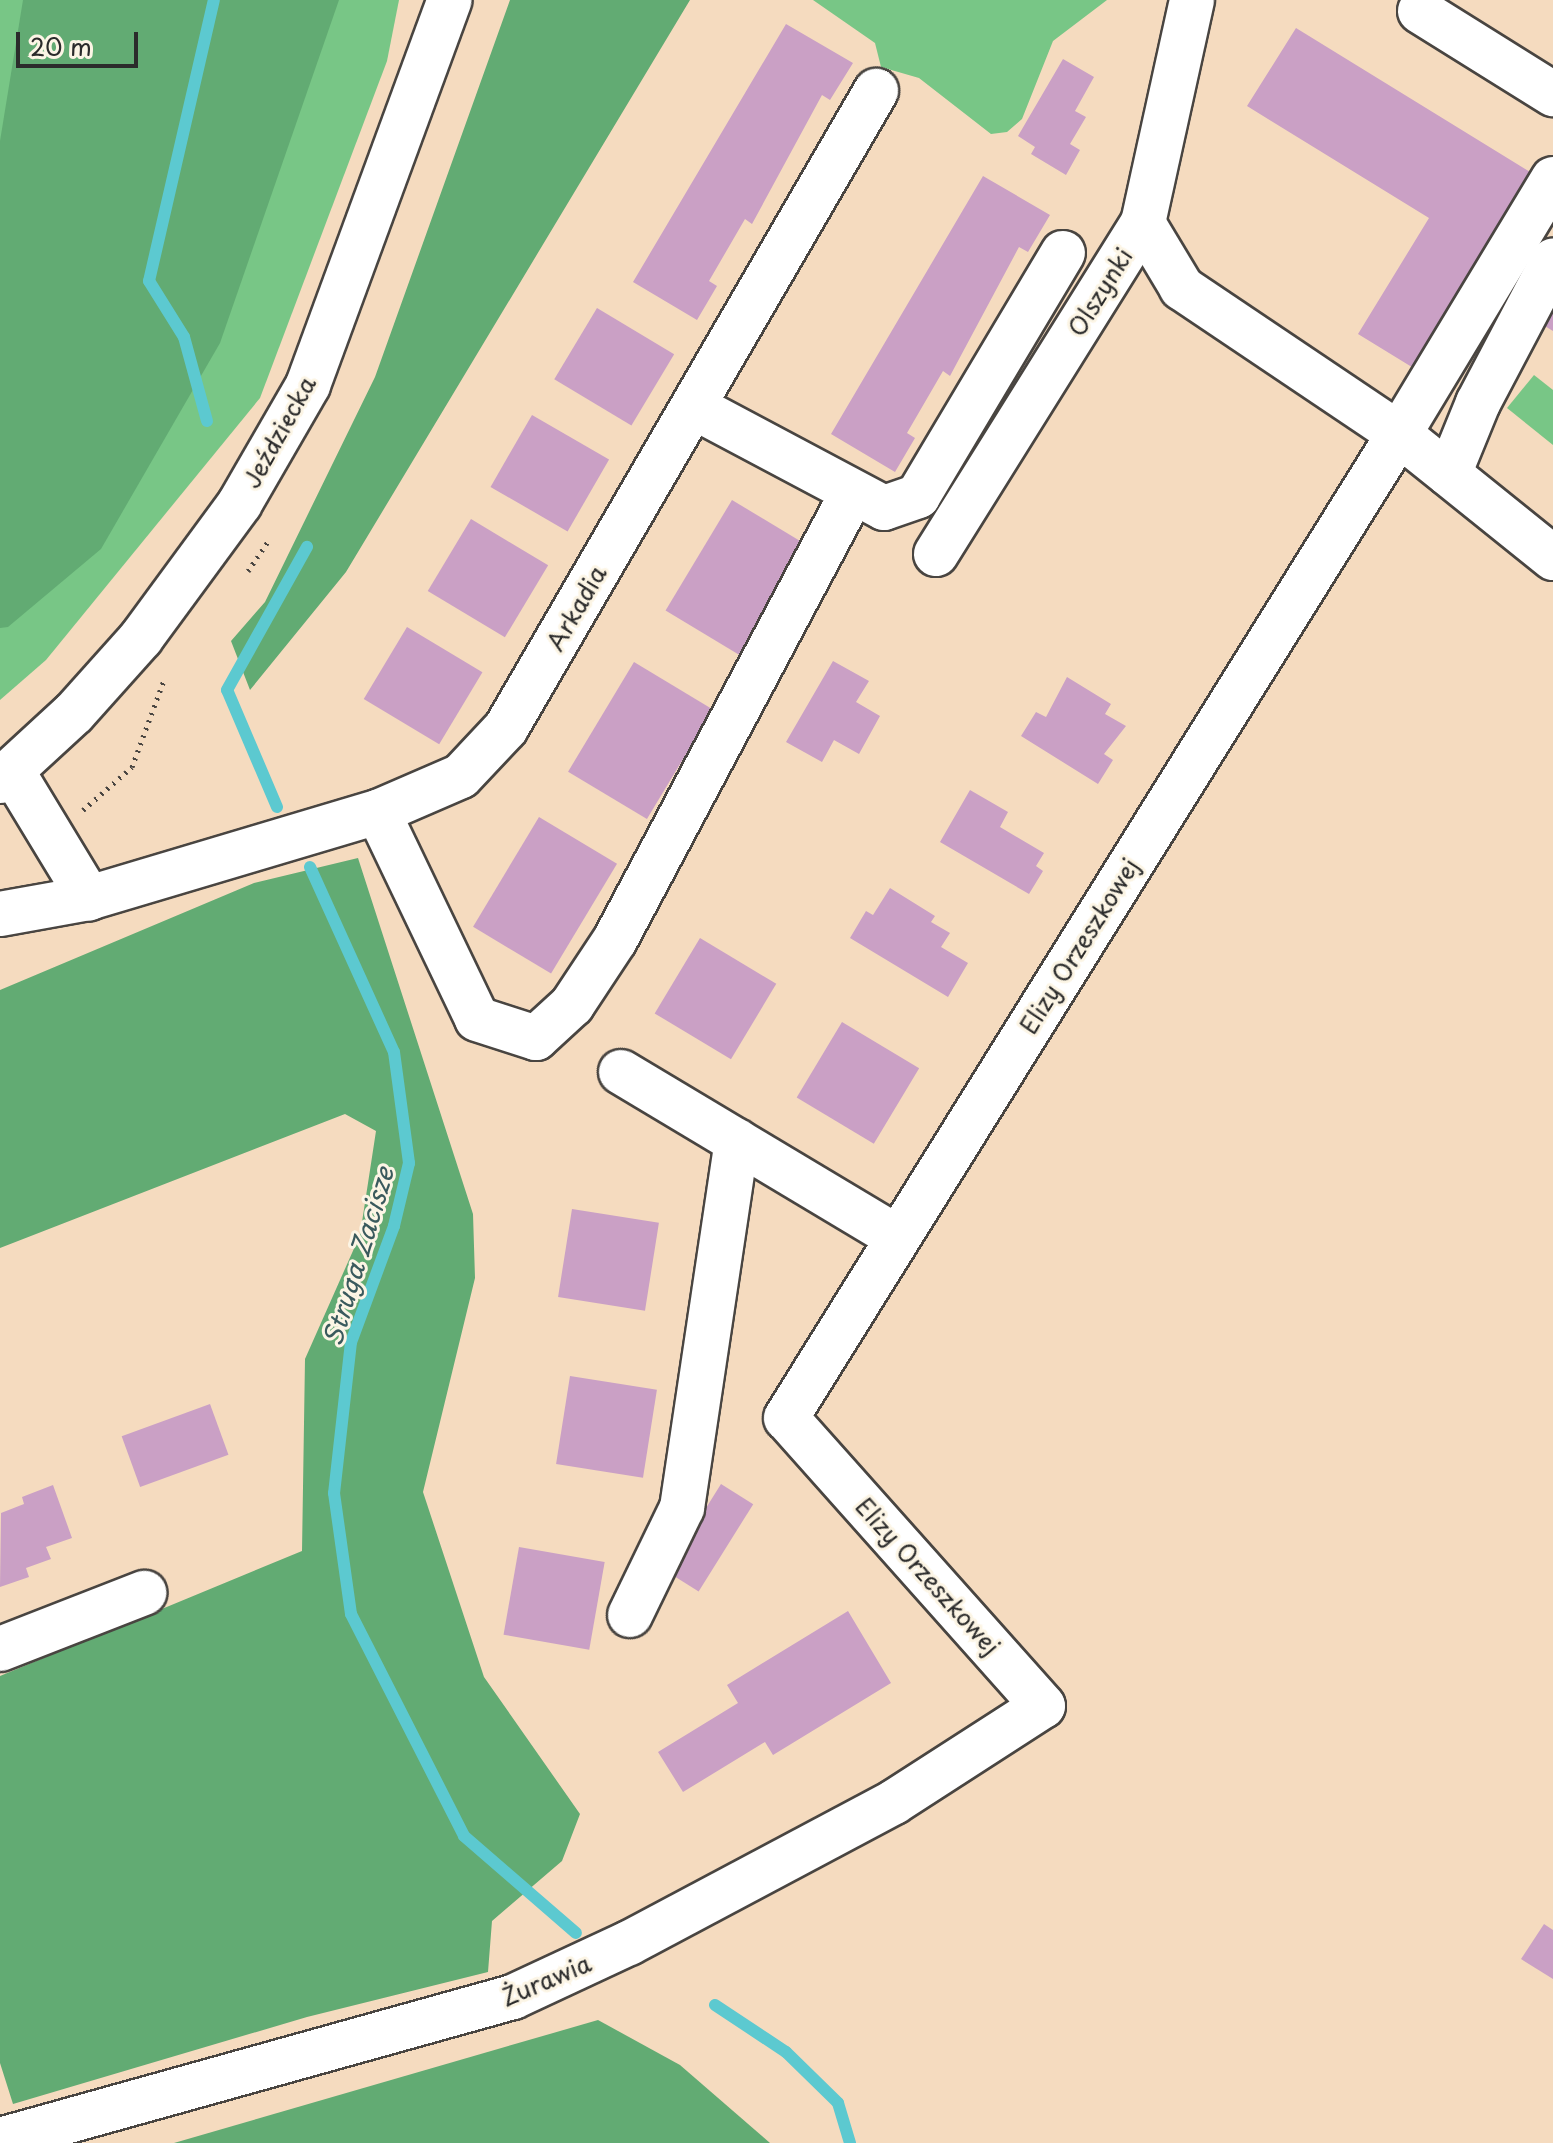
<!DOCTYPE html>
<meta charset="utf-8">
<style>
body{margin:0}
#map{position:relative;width:1553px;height:2143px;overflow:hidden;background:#f5dbbf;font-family:"Playpen Sans",sans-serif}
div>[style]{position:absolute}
.green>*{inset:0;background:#78c686}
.forest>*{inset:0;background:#62ab73}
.stream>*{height:12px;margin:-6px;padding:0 6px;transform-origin:6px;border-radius:6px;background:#5cc9d0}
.building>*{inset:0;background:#caa0c5;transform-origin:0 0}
.path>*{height:5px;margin-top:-2.5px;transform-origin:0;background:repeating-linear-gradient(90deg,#494541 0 2px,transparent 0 8px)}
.roads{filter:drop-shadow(2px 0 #494541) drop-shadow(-2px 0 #494541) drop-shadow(0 2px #494541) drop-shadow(0 -2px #494541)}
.minor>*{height:44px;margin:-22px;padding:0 22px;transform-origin:22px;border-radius:22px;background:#fff}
span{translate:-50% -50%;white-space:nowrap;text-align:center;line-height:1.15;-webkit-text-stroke:6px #fcf5e5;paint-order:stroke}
.street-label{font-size:24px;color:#2b2b2b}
.water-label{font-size:26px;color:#3a5a5d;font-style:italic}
.scale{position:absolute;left:16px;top:32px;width:122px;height:36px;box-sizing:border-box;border:4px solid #2b2b2b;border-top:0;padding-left:10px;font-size:24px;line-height:28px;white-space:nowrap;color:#2b2b2b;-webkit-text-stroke:6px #fcf5e5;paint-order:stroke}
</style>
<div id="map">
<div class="green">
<div style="clip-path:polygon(0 0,399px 0,387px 61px,260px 398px,46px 660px,0 700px)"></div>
<div style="clip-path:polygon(813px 0,1107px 0,1053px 41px,1022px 119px,1007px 132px,991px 134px,919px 78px,881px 67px,875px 43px)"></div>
<div style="clip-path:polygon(1534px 375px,1553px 390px,1553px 445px,1507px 408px)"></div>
</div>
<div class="forest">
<div style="clip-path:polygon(23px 0,339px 0,220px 343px,101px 549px,8px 627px,0 628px,0 141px)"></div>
<div style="clip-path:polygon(510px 0,690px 0,346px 572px,250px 690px,231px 641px,265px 602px,375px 377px)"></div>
<div style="clip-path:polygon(358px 858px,473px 1214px,475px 1278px,423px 1492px,484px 1677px,580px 1814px,562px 1861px,492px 1921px,488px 1972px,307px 2017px,13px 2104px,0 2063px,0 1676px,302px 1551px,305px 1359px,360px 1235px,376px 1131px,345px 1114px,0 1248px,0 990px,254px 883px)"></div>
<div style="clip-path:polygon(598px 2020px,680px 2065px,770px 2143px,174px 2143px)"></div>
</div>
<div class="stream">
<div style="left:207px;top:421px;width:87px;rotate:-105.3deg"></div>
<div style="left:184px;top:337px;width:66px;rotate:-122deg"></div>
<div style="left:149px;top:281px;width:288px;rotate:-77deg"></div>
<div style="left:277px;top:807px;width:127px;rotate:-113.1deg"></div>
<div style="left:227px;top:690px;width:164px;rotate:-60.8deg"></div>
<div style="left:310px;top:867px;width:203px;rotate:65.6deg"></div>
<div style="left:394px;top:1052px;width:112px;rotate:82.3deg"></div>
<div style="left:409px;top:1163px;width:65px;rotate:103.4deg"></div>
<div style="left:394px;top:1226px;width:124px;rotate:110.3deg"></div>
<div style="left:351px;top:1342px;width:152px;rotate:96.4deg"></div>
<div style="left:334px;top:1493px;width:122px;rotate:82deg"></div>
<div style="left:351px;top:1614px;width:249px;rotate:63deg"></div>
<div style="left:464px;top:1836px;width:148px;rotate:40.9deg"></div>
<div style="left:715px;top:2005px;width:85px;rotate:33.5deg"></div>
<div style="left:786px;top:2052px;width:73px;rotate:44.4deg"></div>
<div style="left:838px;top:2103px;width:42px;rotate:73.3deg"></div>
</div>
<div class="building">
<div style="clip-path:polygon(786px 24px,853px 63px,830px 100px,822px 95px,752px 224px,745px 219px,709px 281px,717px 286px,697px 320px,633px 282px)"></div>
<div style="clip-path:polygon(1296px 28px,1540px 178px,1420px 372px,1358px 334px,1429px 218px,1247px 106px)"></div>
<div style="clip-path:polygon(1063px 59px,1094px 77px,1075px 111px,1086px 117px,1070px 144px,1080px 150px,1066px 175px,1031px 154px,1035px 147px,1018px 136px)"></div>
<div style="clip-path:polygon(983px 176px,1050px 215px,1028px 252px,1019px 247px,950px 376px,943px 371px,907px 433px,915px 438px,895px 472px,831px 434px)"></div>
<div style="clip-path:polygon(1553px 285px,1553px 331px,1533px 319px)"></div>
<div style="left:597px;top:308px;width:90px;height:83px;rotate:31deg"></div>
<div style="left:532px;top:415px;width:89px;height:83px;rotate:30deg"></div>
<div style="left:732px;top:500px;width:92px;height:129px;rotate:31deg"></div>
<div style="left:471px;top:519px;width:90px;height:84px;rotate:31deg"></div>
<div style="left:407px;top:627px;width:88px;height:84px;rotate:31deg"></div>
<div style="clip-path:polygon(833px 661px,869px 681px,856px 702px,880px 716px,859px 754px,834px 740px,822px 762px,786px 742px)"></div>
<div style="left:634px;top:662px;width:92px;height:128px;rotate:31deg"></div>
<div style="clip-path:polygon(1067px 677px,1111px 704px,1105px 714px,1126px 726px,1104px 754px,1113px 760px,1098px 784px,1021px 736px,1036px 712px,1046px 717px)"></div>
<div style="clip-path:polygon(970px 790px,1008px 812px,1000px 827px,1044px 853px,1036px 866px,1043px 871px,1029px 894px,940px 842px)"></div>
<div style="left:539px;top:817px;width:91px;height:128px;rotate:31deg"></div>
<div style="clip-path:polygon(890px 888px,935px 916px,931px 922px,950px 933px,941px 947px,968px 963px,948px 997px,850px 938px,866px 911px,873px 915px)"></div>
<div style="left:700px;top:938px;width:89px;height:88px;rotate:31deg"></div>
<div style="left:842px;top:1022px;width:90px;height:88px;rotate:31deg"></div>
<div style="left:572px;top:1209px;width:88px;height:89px;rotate:9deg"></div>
<div style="left:570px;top:1376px;width:88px;height:89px;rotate:9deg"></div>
<div style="left:210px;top:1404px;width:54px;height:94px;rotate:70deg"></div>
<div style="left:721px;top:1484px;width:38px;height:103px;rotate:32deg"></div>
<div style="clip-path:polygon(53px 1485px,72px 1538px,46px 1547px,51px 1559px,26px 1568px,29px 1577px,0 1587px,1px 1513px,24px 1504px,22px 1497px)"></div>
<div style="left:519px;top:1547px;width:87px;height:89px;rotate:10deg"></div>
<div style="clip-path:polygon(848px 1611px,891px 1683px,773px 1755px,765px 1742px,683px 1792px,658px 1752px,738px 1703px,727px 1685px)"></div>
<div style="clip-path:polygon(1544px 1924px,1553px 1930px,1553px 1979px,1521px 1959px)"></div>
</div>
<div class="path">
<div style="left:248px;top:571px;width:37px;rotate:-56deg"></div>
<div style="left:83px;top:810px;width:65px;rotate:-41.3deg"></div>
<div style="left:132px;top:767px;width:93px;rotate:-69.8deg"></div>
</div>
<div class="roads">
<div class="minor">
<div style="left:1420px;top:11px;width:157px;rotate:32deg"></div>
<div style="left:1553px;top:179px;width:298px;rotate:121.1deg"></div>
<div style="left:1399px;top:434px;width:198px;rotate:38.8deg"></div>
<div style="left:694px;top:407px;width:215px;rotate:28deg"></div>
<div style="left:884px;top:508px;width:36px;rotate:-19deg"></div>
<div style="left:918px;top:496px;width:283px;rotate:-59.2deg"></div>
<div style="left:1449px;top:474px;width:77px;rotate:-67.8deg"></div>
<div style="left:1478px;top:403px;width:161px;rotate:-62.2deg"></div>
<div style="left:936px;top:554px;width:390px;rotate:-58deg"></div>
<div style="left:1143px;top:223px;width:228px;rotate:-77.6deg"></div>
<div style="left:12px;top:771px;width:149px;rotate:58.8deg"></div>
<div style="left:0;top:781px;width:100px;rotate:-42.6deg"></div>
<div style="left:74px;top:713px;width:101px;rotate:-48.2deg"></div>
<div style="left:141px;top:638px;width:167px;rotate:-53.7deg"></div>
<div style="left:240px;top:503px;width:136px;rotate:-60deg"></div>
<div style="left:308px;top:385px;width:410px;rotate:-69.8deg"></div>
<div style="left:378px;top:812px;width:229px;rotate:64.4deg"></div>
<div style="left:477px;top:1019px;width:62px;rotate:17.9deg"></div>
<div style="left:536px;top:1038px;width:49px;rotate:-42.5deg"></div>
<div style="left:572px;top:1005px;width:78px;rotate:-56.5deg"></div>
<div style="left:615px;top:940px;width:507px;rotate:-62.02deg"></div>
<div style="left:0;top:914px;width:90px;rotate:-10.2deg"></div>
<div style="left:89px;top:898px;width:302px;rotate:-16.6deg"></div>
<div style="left:378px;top:812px;width:90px;rotate:-23.4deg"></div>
<div style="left:461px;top:776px;width:66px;rotate:-46.8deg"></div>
<div style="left:506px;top:728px;width:737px;rotate:-59.85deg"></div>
<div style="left:621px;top:1072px;width:322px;rotate:30.9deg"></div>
<div style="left:630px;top:1615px;width:119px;rotate:-64.1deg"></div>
<div style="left:682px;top:1508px;width:371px;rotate:-81.5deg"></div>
<div style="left:0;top:1649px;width:155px;rotate:-21.3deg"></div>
<div style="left:0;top:2140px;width:533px;rotate:-15.58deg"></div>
<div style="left:513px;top:1997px;width:128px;rotate:-25deg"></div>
<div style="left:629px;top:1943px;width:300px;rotate:-28deg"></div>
<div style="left:894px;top:1802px;width:177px;rotate:-32.8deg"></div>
<div style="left:1043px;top:1706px;width:386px;rotate:-131.7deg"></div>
<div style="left:786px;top:1418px;width:1159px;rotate:-58.08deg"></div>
<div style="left:1399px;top:434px;width:262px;rotate:-146.1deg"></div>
<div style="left:1182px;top:288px;width:76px;rotate:-121deg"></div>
</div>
</div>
<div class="street-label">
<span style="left:1100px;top:292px;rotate:-58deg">Olszynki</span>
<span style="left:279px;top:432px;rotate:-61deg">Jeździecka</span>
<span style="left:576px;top:608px;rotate:-60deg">Arkadia</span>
<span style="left:1079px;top:946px;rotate:-58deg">Elizy Orzeszkowej</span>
<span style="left:928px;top:1576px;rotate:48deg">Elizy Orzeszkowej</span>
<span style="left:546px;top:1980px;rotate:-23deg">Żurawia</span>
</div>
<div class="water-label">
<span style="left:358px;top:1256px;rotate:-73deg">Struga Zacisze</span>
</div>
<div class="scale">20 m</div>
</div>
